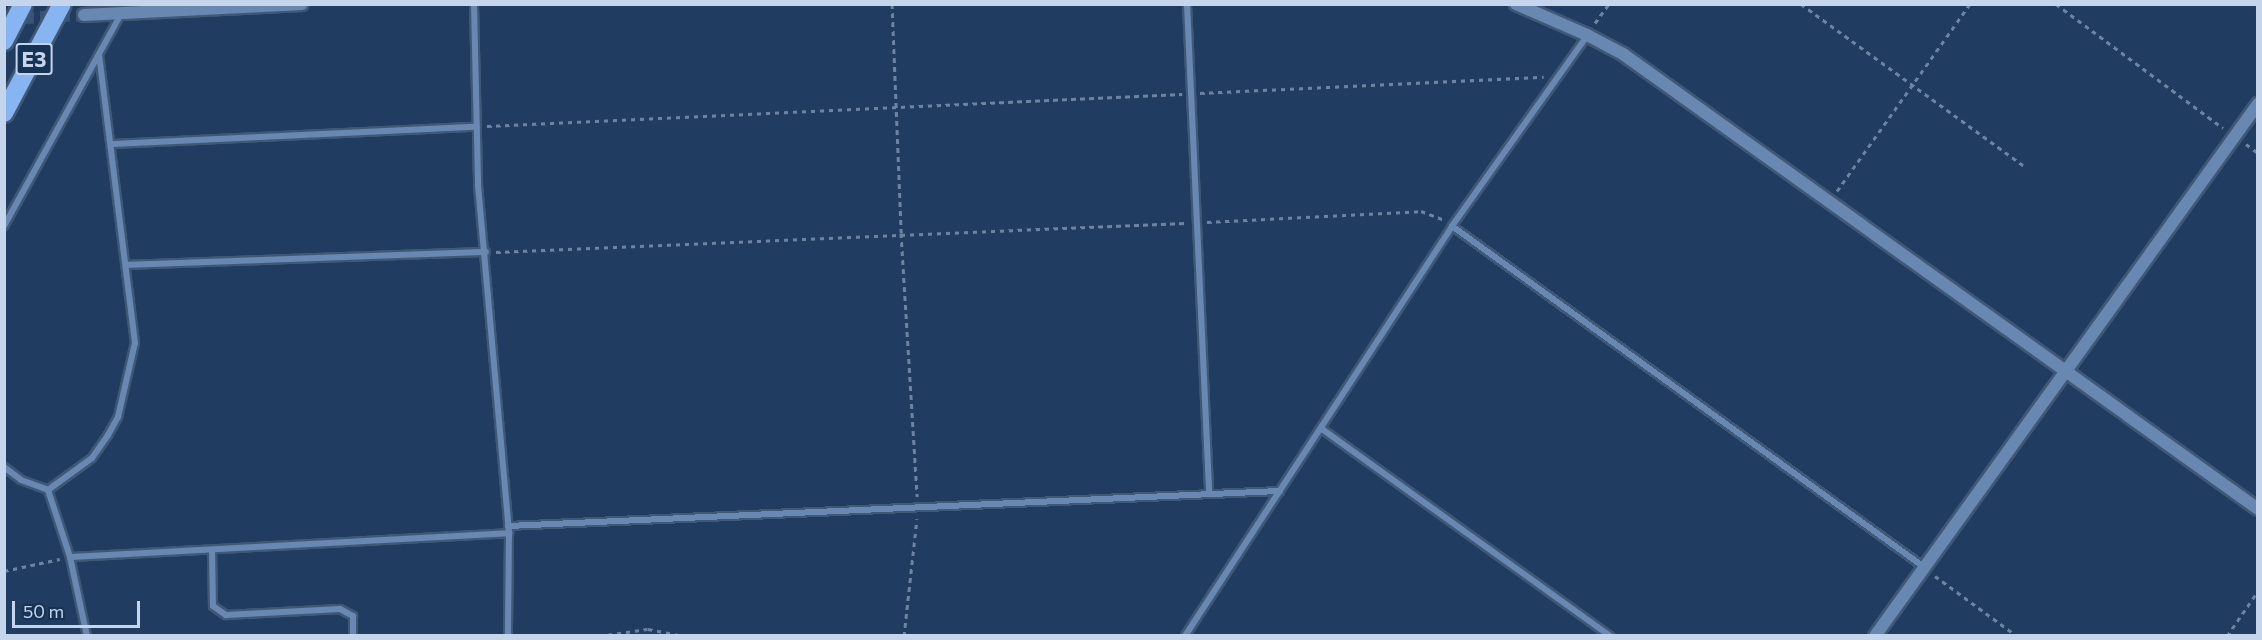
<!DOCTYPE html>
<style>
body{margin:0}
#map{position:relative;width:2262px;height:640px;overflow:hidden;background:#203c60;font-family:Commissioner,sans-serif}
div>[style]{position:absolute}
.secondary-tunnel>*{height:12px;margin-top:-6px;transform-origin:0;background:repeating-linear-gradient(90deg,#395375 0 12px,transparent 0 18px)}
.path>*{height:3px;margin-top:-1.5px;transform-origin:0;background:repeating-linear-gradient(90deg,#6d84a1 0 4.5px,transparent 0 9px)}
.roads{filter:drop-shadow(2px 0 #3f5876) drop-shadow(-2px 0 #3f5876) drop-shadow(0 2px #3f5876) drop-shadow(0 -2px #3f5876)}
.street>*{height:6px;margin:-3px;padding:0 3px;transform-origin:3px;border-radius:3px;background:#6988b1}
.secondary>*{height:12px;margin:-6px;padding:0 6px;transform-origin:6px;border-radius:6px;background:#6988b1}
.highway>*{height:18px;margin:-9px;padding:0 9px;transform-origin:9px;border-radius:9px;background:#87b5f1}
span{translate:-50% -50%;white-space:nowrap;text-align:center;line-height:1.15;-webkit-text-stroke:6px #163255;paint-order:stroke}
.shield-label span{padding:2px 4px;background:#163255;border:2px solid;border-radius:4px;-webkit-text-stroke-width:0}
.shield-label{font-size:21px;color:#c5d6ec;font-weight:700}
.frame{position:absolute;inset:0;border:6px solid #c5d6ec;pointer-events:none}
.scale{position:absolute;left:12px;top:601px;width:128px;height:27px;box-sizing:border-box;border:3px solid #c5d6ec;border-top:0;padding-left:8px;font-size:18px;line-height:21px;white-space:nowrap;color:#c5d6ec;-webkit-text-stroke:4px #163255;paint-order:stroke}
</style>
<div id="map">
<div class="secondary-tunnel">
<div style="left:4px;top:19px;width:80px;rotate:-2.9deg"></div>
</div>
<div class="path">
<div style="left:892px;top:4px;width:229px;rotate:87.7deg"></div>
<div style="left:901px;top:233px;width:264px;rotate:86.5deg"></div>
<div style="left:1801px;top:4px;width:277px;rotate:36deg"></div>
<div style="left:2056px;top:4px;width:208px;rotate:36.6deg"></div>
<div style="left:1595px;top:23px;width:24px;rotate:-54deg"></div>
<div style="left:1200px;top:93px;width:344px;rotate:-2.7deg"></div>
<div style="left:487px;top:126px;width:696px;rotate:-2.64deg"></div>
<div style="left:2246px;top:144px;width:15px;rotate:37deg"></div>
<div style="left:1837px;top:191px;width:229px;rotate:-54.6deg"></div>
<div style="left:1207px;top:222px;width:214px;rotate:-2.9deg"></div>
<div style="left:1421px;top:211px;width:25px;rotate:21deg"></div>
<div style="left:496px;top:252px;width:690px;rotate:-2.41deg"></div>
<div style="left:4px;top:571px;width:57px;rotate:-12.1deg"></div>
<div style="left:1935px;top:576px;width:102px;rotate:36.2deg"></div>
<div style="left:599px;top:636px;width:49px;rotate:-8.1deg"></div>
<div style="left:648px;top:629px;width:38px;rotate:11deg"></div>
<div style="left:904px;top:636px;width:118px;rotate:-83.7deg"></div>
<div style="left:2227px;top:636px;width:55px;rotate:-55.4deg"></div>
</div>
<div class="roads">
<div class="street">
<div style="left:474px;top:4px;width:181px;rotate:88.7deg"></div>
<div style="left:478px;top:185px;width:349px;rotate:84.9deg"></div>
<div style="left:509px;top:533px;width:103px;rotate:90.6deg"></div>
<div style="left:1187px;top:4px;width:490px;rotate:87.4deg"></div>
<div style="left:111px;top:144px;width:366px;rotate:-2.7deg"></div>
<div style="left:4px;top:226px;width:242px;rotate:-61.1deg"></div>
<div style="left:1452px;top:226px;width:582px;rotate:35.85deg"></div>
<div style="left:127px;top:265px;width:359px;rotate:-2.1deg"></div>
<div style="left:1322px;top:429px;width:355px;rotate:35.7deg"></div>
<div style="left:4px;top:467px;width:21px;rotate:37deg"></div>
<div style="left:21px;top:480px;width:29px;rotate:20deg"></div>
<div style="left:48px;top:490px;width:54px;rotate:-36deg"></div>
<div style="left:92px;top:458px;width:28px;rotate:-55deg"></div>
<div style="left:108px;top:435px;width:21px;rotate:-61deg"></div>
<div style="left:118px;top:417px;width:76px;rotate:-77.1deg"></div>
<div style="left:135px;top:343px;width:290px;rotate:-97.1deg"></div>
<div style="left:48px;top:490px;width:71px;rotate:71.8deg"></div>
<div style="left:70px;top:557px;width:81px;rotate:77.9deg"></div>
<div style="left:508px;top:526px;width:773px;rotate:-2.6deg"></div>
<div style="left:212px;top:550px;width:56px;rotate:89deg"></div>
<div style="left:213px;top:606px;width:16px;rotate:35deg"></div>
<div style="left:226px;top:615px;width:114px;rotate:-3deg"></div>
<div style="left:340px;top:609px;width:15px;rotate:28deg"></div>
<div style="left:353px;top:616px;width:20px;rotate:90deg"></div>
<div style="left:70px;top:557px;width:440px;rotate:-3.1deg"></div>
<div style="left:1185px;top:636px;width:489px;rotate:-56.9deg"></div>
<div style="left:1452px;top:226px;width:233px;rotate:-54.6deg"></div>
</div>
<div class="secondary">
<div style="left:1516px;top:4px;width:77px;rotate:23.6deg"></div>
<div style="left:1587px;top:35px;width:41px;rotate:27.8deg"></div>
<div style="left:1623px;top:54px;width:781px;rotate:35.62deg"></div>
<div style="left:84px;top:15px;width:218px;rotate:-2.9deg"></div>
<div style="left:1875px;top:636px;width:656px;rotate:-54.25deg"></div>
</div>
<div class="highway">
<div style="left:4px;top:41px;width:42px;rotate:-62.8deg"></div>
<div style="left:4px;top:113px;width:123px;rotate:-62deg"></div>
</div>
</div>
<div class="shield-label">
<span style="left:34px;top:59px">E3</span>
</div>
<div class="frame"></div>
<div class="scale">50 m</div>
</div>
